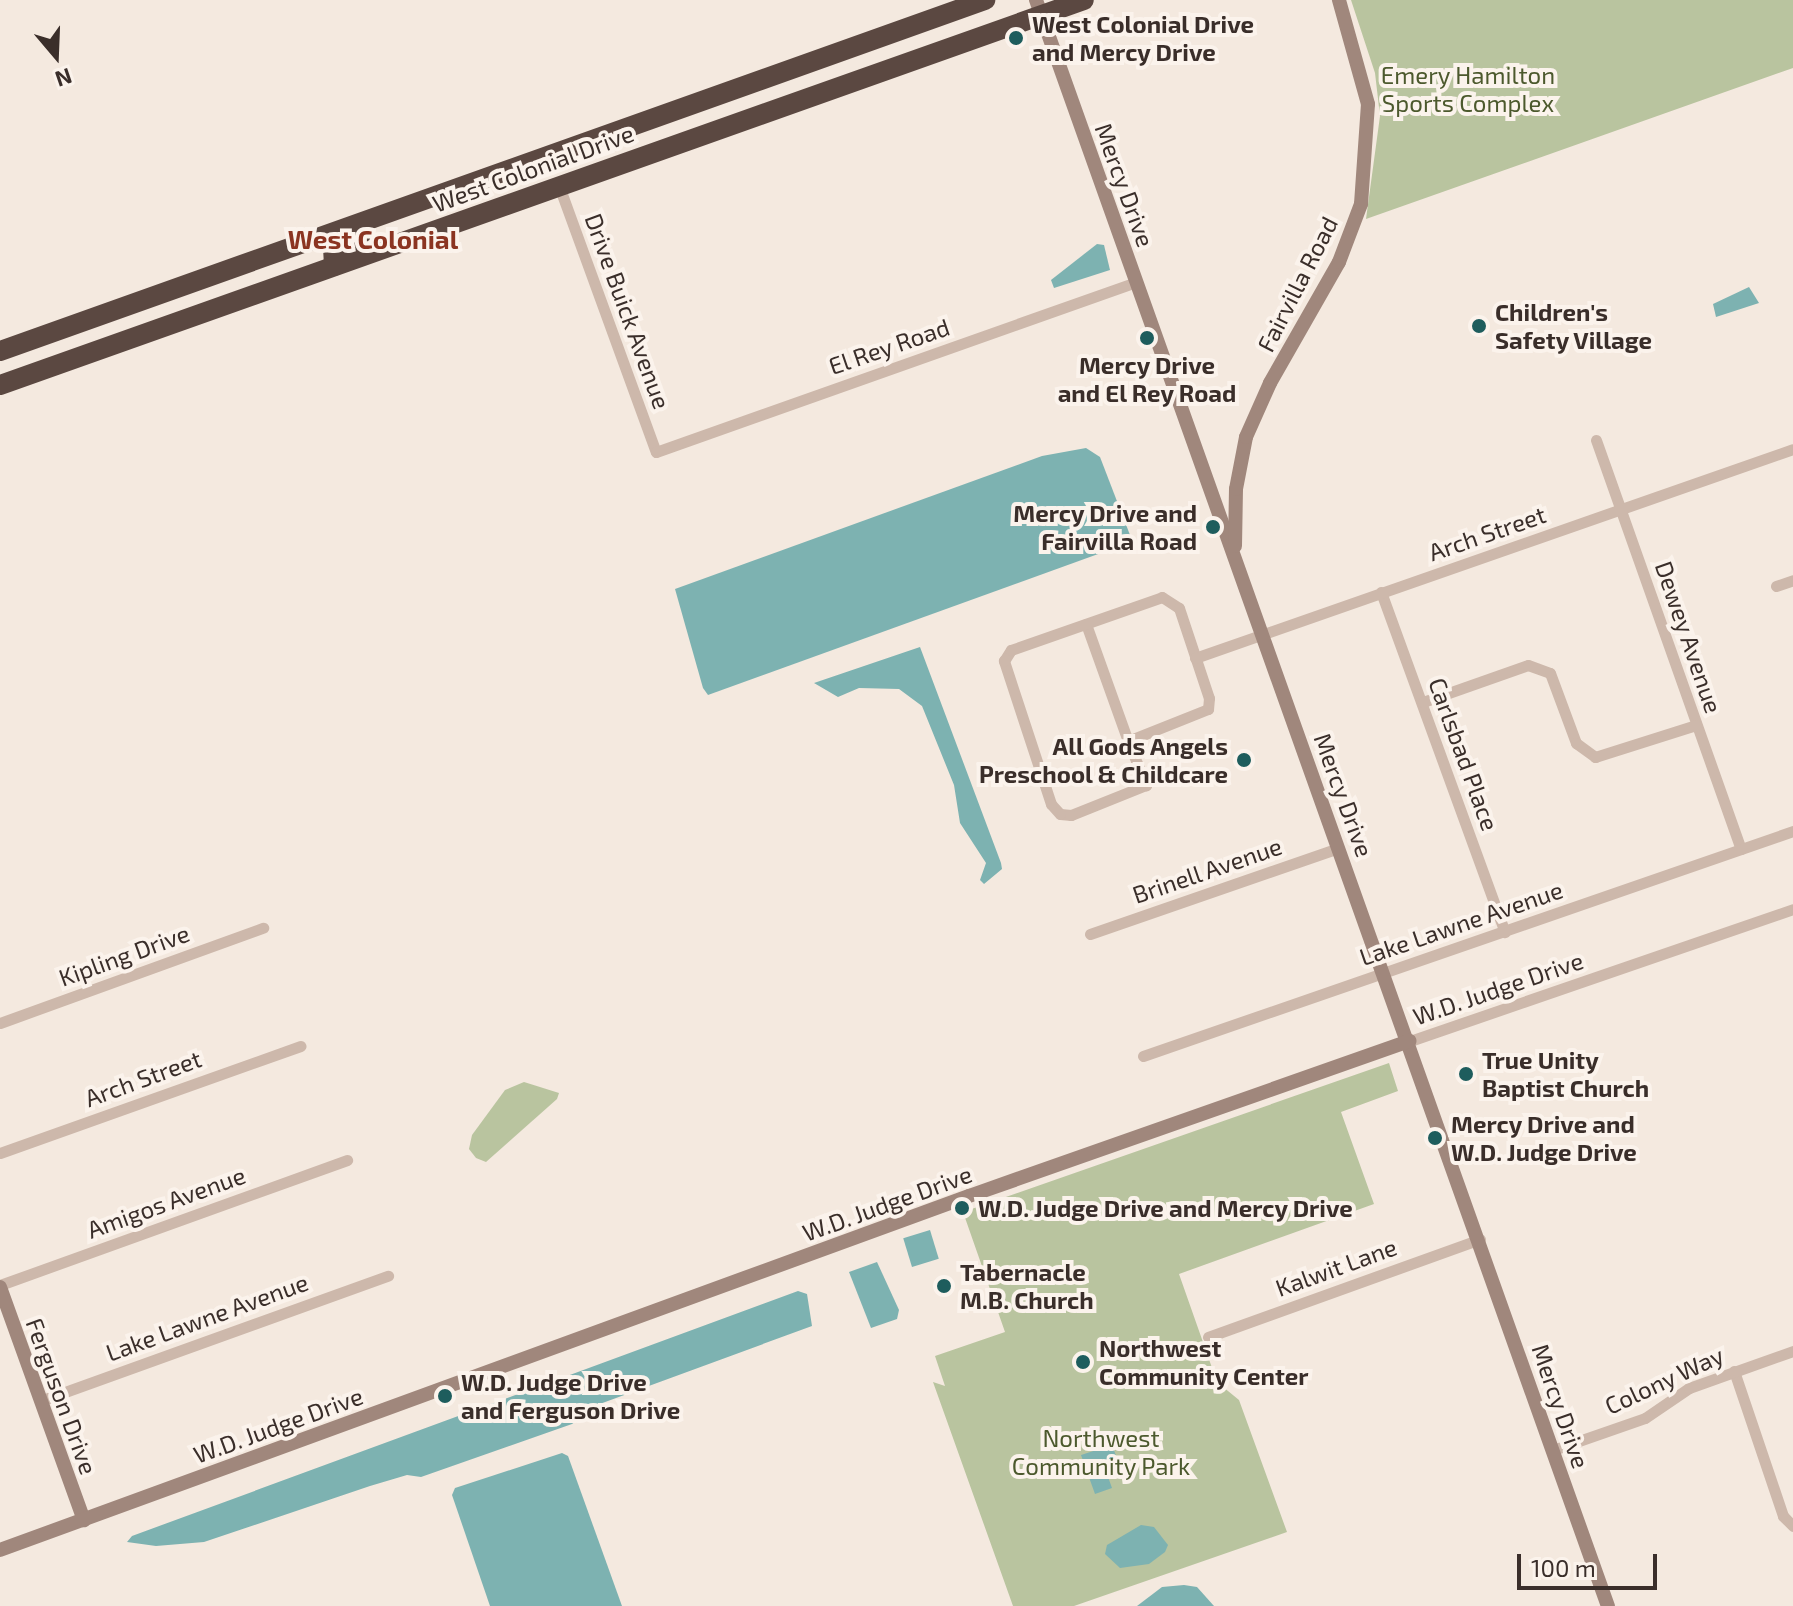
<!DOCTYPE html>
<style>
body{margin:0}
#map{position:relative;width:1793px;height:1606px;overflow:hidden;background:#f4e9df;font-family:"Exo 2",sans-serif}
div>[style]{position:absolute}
.green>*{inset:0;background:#b9c49f}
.water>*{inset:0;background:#7db2b1;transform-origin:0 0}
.street>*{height:11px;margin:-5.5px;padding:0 5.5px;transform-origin:5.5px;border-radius:5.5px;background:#cdb8ab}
.secondary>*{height:14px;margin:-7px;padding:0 7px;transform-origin:7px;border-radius:7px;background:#a0877c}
.highway>*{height:20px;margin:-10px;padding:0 10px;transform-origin:10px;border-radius:10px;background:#5b4841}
.dots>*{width:22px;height:22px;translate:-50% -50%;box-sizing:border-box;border:4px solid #fbf3ec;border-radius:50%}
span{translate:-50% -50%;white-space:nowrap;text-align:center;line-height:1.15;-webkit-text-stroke:8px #fbf3ec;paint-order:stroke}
.poi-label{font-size:24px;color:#3a2e2a;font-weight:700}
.left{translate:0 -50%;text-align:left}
.right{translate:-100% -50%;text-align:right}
.park-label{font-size:24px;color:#4c592d}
.street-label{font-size:24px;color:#3a2e2a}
.neighbourhood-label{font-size:26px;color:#8b3421;font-weight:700}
.north{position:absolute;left:16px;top:16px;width:80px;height:80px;-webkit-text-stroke:6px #fbf3ec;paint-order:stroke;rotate:161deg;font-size:22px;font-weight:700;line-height:32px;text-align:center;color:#3a2e2a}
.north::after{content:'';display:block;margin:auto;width:28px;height:36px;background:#3a2e2a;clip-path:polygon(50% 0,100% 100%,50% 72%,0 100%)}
.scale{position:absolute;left:1517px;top:1554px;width:140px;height:36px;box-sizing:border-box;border:4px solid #3a2e2a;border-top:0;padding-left:10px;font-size:24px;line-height:28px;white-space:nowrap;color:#3a2e2a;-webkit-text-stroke:6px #fbf3ec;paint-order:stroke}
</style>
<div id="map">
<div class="green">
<div style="clip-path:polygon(1351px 0,1793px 0,1793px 68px,1366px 219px,1380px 116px,1375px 73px)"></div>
<div style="clip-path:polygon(1389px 1063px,1398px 1091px,1341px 1112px,1374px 1204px,1179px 1274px,1217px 1382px,1239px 1400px,1287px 1532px,1074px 1606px,1013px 1606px,933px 1382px,945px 1386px,935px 1356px,1005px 1332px,963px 1212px)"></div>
<div style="clip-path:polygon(524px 1082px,559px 1093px,557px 1099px,486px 1162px,476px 1158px,469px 1149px,472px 1135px,505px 1090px)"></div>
</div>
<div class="water">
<div style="clip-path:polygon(1097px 244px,1104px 245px,1110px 270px,1054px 288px,1051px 280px)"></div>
<div style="clip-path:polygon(1749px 287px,1759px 303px,1716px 317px,1713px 304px)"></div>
<div style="clip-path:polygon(1086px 448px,1100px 457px,1130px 535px,1123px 545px,708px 695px,703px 688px,675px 589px,1042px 456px)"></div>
<div style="clip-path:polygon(920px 647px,1001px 863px,1002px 869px,984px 884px,980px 880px,986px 863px,960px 823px,954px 785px,922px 706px,899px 689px,859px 688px,838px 697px,814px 683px)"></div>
<div style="left:930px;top:1230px;width:30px;height:28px;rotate:73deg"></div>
<div style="clip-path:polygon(877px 1262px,899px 1310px,897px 1319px,871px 1328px,849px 1272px)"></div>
<div style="clip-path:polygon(798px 1291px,807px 1294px,812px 1326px,597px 1405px,572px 1424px,421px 1477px,407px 1475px,370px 1486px,204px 1542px,156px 1546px,127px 1542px,132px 1536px)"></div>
<div style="clip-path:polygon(1112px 1445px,1121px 1469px,1107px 1474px,1112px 1488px,1095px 1494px,1081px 1455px)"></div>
<div style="clip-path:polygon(562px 1453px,568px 1456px,622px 1606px,490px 1606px,452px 1495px,455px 1488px)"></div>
<div style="clip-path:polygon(1141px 1525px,1154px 1527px,1168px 1545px,1165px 1552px,1149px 1564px,1120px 1568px,1105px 1554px,1107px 1545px)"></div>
<div style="clip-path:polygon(1184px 1585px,1197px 1587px,1214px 1606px,1137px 1606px,1162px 1587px)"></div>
</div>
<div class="street">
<div style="left:559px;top:186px;width:283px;rotate:70deg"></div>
<div style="left:656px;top:452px;width:509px;rotate:-19.5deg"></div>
<div style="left:1596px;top:440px;width:434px;rotate:70.5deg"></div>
<div style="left:1776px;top:586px;width:18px;rotate:-19deg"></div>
<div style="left:1381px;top:592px;width:362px;rotate:70deg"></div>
<div style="left:1086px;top:624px;width:124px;rotate:70.3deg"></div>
<div style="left:1128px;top:741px;width:48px;rotate:67.8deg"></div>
<div style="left:1146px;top:785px;width:81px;rotate:158.2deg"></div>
<div style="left:1071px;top:815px;width:11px;rotate:-175deg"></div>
<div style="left:1060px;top:814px;width:13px;rotate:-132deg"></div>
<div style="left:1051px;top:804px;width:151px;rotate:-108.2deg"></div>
<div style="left:1004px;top:661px;width:13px;rotate:-58deg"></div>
<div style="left:1011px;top:650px;width:160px;rotate:-19.3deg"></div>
<div style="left:1162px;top:597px;width:20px;rotate:33deg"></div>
<div style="left:1179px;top:608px;width:95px;rotate:71.6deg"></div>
<div style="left:1209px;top:698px;width:11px;rotate:95deg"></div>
<div style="left:1208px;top:709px;width:86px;rotate:158.2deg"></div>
<div style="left:1195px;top:658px;width:633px;rotate:-19.26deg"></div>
<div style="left:1423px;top:702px;width:111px;rotate:-19.4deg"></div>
<div style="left:1528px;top:665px;width:23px;rotate:20deg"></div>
<div style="left:1550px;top:673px;width:75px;rotate:69.6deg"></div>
<div style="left:1576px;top:743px;width:24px;rotate:36deg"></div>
<div style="left:1595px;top:757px;width:106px;rotate:-17.6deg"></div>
<div style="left:1090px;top:934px;width:263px;rotate:-19.1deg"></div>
<div style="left:0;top:1023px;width:280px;rotate:-19.9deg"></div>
<div style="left:1410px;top:1041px;width:405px;rotate:-19deg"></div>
<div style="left:1143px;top:1056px;width:688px;rotate:-19.09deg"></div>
<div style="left:0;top:1153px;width:319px;rotate:-19.6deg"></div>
<div style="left:0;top:1285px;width:369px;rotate:-19.8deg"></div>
<div style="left:1208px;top:1337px;width:289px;rotate:-19.8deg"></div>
<div style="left:1734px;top:1371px;width:153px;rotate:71.3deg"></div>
<div style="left:1783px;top:1516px;width:14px;rotate:45deg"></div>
<div style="left:40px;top:1401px;width:370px;rotate:-19.8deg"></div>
<div style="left:1553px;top:1450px;width:97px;rotate:-19.2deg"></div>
<div style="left:1645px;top:1418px;width:53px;rotate:-34.3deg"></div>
<div style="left:1689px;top:1388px;width:110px;rotate:-19.6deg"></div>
</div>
<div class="secondary">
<div style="left:1036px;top:0;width:1705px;rotate:70.4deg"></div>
<div style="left:1235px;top:546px;width:57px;rotate:-89deg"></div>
<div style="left:1236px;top:489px;width:53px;rotate:-79.1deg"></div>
<div style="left:1246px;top:437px;width:59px;rotate:-66deg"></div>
<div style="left:1270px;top:383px;width:139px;rotate:-60.3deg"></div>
<div style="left:1339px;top:262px;width:62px;rotate:-69.2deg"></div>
<div style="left:1361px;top:204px;width:100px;rotate:-86deg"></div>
<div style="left:1368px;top:104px;width:108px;rotate:-105.6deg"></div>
<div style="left:0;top:1287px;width:248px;rotate:70.2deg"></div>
<div style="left:0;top:1550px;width:1032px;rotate:-20.07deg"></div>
<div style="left:969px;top:1196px;width:467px;rotate:-19.4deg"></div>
</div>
<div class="highway">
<div style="left:334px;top:266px;width:17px;rotate:-93deg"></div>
<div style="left:333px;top:249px;width:32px;rotate:-28deg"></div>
<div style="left:0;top:351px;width:1046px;rotate:-19.61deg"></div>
<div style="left:0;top:385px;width:1150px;rotate:-19.55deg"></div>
</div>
<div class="dots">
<div style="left:1016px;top:38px;background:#1e5d5d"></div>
<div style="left:1479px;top:326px;background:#1e5d5d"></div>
<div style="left:1147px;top:338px;background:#1e5d5d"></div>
<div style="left:1213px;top:527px;background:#1e5d5d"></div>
<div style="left:1244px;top:760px;background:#1e5d5d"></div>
<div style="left:1466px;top:1074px;background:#1e5d5d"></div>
<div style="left:1435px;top:1138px;background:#1e5d5d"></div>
<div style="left:962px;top:1208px;background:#1e5d5d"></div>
<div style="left:944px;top:1286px;background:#1e5d5d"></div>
<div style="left:1083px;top:1362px;background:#1e5d5d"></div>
<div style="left:445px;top:1396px;background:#1e5d5d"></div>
</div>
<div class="poi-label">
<span class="left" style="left:1032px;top:38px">West Colonial Drive<br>and Mercy Drive</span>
<span class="left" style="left:1495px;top:326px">Children's<br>Safety Village</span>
<span style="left:1147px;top:379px">Mercy Drive<br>and El Rey Road</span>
<span class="right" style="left:1197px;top:527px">Mercy Drive and<br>Fairvilla Road</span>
<span class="right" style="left:1228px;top:760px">All Gods Angels<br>Preschool &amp; Childcare</span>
<span class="left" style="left:1482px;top:1074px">True Unity<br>Baptist Church</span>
<span class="left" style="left:1451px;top:1138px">Mercy Drive and<br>W.D. Judge Drive</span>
<span class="left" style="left:978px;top:1208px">W.D. Judge Drive and Mercy Drive</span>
<span class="left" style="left:960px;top:1286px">Tabernacle<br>M.B. Church</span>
<span class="left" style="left:1099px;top:1362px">Northwest<br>Community Center</span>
<span class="left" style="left:461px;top:1396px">W.D. Judge Drive<br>and Ferguson Drive</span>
</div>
<div class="park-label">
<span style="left:1468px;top:89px">Emery Hamilton<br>Sports Complex</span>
<span style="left:1101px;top:1452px">Northwest<br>Community Park</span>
</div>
<div class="street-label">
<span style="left:533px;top:168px;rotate:-20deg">West Colonial Drive</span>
<span style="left:1125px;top:185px;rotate:70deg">Mercy Drive</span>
<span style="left:1297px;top:284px;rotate:-63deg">Fairvilla Road</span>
<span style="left:628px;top:311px;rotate:70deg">Drive Buick Avenue</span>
<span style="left:889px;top:346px;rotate:-19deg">El Rey Road</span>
<span style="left:1487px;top:533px;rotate:-19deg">Arch Street</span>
<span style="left:1689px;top:637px;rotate:71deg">Dewey Avenue</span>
<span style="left:1464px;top:754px;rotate:70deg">Carlsbad Place</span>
<span style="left:1344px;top:795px;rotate:70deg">Mercy Drive</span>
<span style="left:1207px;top:870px;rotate:-19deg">Brinell Avenue</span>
<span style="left:1461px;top:923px;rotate:-19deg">Lake Lawne Avenue</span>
<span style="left:124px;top:955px;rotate:-20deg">Kipling Drive</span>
<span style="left:1498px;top:988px;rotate:-19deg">W.D. Judge Drive</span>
<span style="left:143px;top:1078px;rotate:-20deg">Arch Street</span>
<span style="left:166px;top:1202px;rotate:-20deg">Amigos Avenue</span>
<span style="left:887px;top:1203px;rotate:-20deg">W.D. Judge Drive</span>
<span style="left:1336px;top:1267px;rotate:-20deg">Kalwit Lane</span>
<span style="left:207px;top:1317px;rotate:-20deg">Lake Lawne Avenue</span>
<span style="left:1664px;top:1380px;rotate:-25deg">Colony Way</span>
<span style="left:62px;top:1396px;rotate:70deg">Ferguson Drive</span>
<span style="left:1561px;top:1406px;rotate:71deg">Mercy Drive</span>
<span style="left:278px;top:1425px;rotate:-20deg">W.D. Judge Drive</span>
</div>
<div class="neighbourhood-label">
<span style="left:373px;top:239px">West Colonial</span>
</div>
<div class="north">N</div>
<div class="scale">100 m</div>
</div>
